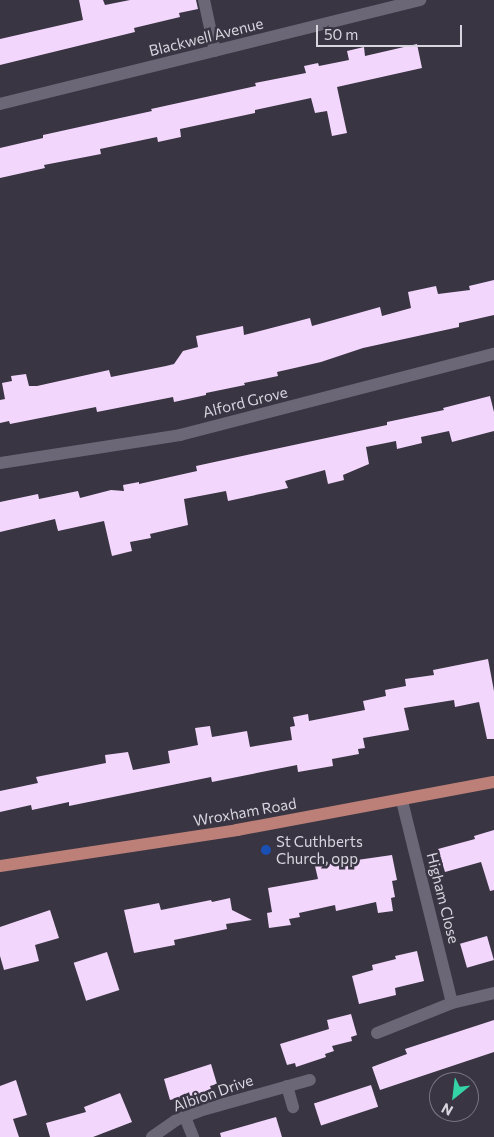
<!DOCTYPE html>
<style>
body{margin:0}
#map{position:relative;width:494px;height:1137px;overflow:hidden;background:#3a3543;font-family:Commissioner,sans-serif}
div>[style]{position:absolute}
.building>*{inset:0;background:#f2d6fc;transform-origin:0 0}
.minor>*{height:12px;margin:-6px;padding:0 6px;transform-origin:6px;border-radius:6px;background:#6c6777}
.major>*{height:12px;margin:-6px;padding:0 6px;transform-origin:6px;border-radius:6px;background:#bc8078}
.dots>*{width:14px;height:14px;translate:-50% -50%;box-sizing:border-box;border:2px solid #3a3543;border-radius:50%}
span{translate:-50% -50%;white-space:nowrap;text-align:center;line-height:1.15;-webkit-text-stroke:5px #3a3543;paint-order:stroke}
.street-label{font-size:15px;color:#d8d5de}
.poi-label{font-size:15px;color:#d8d5de}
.left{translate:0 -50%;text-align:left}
.north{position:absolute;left:429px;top:1072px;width:50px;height:50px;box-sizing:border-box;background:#3a3543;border:1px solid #797581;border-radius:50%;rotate:209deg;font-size:14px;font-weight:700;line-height:20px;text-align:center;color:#d8d5de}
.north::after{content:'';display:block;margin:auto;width:18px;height:22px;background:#35d4a7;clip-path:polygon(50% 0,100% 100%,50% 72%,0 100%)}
.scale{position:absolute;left:316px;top:25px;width:146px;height:22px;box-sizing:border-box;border:2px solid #d8d5de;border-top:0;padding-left:6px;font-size:15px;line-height:18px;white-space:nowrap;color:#d8d5de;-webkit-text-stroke:4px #3a3543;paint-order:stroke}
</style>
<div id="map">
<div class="building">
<div style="clip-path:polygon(79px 0,103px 0,105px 5px,130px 0,196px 0,198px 9px,179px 13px,180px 17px,134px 28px,135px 32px,0 65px,0 39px,83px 20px)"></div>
<div style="clip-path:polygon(417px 44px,422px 68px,337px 87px,347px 133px,332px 136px,327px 111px,315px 113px,311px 98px,255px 110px,255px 113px,180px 129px,181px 137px,158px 142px,157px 137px,100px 149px,101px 154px,44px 165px,45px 168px,0 178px,0 148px,43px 138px,43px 135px,152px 111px,151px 109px,256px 86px,255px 83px,306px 73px,304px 66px,318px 63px,319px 66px,349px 60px,347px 51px,364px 47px,365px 56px)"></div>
<div style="clip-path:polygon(494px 280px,494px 315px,459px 323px,459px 327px,363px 348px,321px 362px,277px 372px,278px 376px,244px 383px,245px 385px,206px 393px,206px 395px,174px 402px,173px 397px,97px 412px,96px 407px,10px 424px,9px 421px,0 423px,0 400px,5px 399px,2px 383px,12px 381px,11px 376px,26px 374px,29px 386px,37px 386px,109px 370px,111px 377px,166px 366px,174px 364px,183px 351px,198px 347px,196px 336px,243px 326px,244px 335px,310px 318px,312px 326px,380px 307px,382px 316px,411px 308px,408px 292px,436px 286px,438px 294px,470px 290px,469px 286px)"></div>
<div style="clip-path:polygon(490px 396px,494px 412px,494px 431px,452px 442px,449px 431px,421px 437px,422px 443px,397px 449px,396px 441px,366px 447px,369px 464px,343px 475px,344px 480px,328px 484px,325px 470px,285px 481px,288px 488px,228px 501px,226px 491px,184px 499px,188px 525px,150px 534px,151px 538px,130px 542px,132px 551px,112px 556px,104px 521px,58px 531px,55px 519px,0 532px,0 502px,38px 494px,39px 499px,78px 491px,80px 498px,111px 490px,124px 491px,123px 485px,139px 482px,139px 484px,197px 471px,196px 466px,387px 425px,387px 422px,444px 410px,443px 408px)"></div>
<div style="clip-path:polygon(488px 659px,494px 691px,494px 739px,487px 739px,479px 702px,455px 707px,454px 700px,404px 708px,409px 730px,363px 738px,365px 748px,358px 749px,359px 754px,332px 759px,333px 766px,298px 772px,297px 765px,212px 782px,211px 777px,69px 806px,69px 802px,32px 810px,31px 805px,0 812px,0 791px,38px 783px,36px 777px,106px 763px,105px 755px,128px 752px,133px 770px,170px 763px,168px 751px,198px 745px,195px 728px,210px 726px,212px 737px,247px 731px,250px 747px,292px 740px,290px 727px,295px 726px,293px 717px,308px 714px,309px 721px,365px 710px,363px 701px,386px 696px,385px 690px,406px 686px,405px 679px,434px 675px,433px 670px)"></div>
<div style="clip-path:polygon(494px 830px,494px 890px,490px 891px,481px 862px,445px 872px,438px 849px,475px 839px,474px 836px)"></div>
<div style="clip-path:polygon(392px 855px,397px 880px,392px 881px,395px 897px,391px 898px,393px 911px,378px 913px,376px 902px,336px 911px,335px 905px,299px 913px,300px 917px,289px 919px,291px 925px,269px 928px,267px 913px,272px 912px,268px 888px,318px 879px,315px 866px)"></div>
<div style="clip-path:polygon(230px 898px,232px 910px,252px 920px,226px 924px,227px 929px,174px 940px,175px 945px,134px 953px,124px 910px,159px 903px,161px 910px,211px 900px,212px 902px)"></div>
<div style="clip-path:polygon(50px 910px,59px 938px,35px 945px,39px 961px,4px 970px,0 956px,0 927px)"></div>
<div style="left:487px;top:936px;width:25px;height:28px;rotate:74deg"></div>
<div style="clip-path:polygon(417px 951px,424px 981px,395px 988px,396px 995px,359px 1004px,352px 976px,373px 970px,372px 965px,396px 959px,395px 956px)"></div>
<div style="left:107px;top:952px;width:40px;height:35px;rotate:72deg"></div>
<div style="clip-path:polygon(351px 1014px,357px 1035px,351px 1037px,352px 1041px,332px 1046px,334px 1051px,325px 1054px,326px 1057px,296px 1067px,295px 1063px,287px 1065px,280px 1044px,329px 1029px,327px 1020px)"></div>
<div style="clip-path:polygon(494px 1020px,494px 1052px,380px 1090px,372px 1067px,407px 1054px,405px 1049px)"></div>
<div style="clip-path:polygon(211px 1064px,217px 1084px,210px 1086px,212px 1092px,182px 1100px,181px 1097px,170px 1100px,164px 1079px)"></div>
<div style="clip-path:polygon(16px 1080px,27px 1115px,13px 1119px,19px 1137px,0 1137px,0 1086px)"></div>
<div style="left:371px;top:1085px;width:23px;height:60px;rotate:72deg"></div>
<div style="clip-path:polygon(120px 1093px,132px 1122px,93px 1137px,50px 1137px,46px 1123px,86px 1112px,84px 1107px)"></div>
<div style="clip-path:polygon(276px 1117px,282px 1137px,221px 1137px,220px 1133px)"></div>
</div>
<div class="minor">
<div style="left:204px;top:0;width:52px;rotate:77.8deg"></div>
<div style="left:0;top:104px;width:433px;rotate:-13.9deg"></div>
<div style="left:0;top:463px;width:182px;rotate:-8.8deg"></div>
<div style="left:180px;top:435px;width:324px;rotate:-14.5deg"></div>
<div style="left:452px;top:1003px;width:43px;rotate:-13.4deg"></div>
<div style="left:377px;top:1033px;width:81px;rotate:-21.8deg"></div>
<div style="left:452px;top:1003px;width:208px;rotate:-103.9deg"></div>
<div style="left:287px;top:1086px;width:22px;rotate:74deg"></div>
<div style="left:185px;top:1117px;width:22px;rotate:68deg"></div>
<div style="left:152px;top:1137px;width:29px;rotate:-35deg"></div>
<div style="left:176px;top:1120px;width:25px;rotate:-21deg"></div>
<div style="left:199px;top:1111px;width:115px;rotate:-15.6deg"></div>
</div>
<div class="major">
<div style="left:0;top:866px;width:240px;rotate:-8.6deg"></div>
<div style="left:237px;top:830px;width:261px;rotate:-10.6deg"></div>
</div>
<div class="dots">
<div style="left:266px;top:850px;background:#1a4fb4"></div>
</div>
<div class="street-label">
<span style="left:206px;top:37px;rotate:-14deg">Blackwell Avenue</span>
<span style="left:245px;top:402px;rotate:-14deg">Alford Grove</span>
<span style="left:245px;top:812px;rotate:-10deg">Wroxham Road</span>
<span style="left:443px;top:898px;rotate:76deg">Higham Close</span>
<span style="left:213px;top:1093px;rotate:-19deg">Albion Drive</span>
</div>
<div class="poi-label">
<span class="left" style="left:276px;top:850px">St Cuthberts<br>Church, opp</span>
</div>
<div class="north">N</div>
<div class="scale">50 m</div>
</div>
